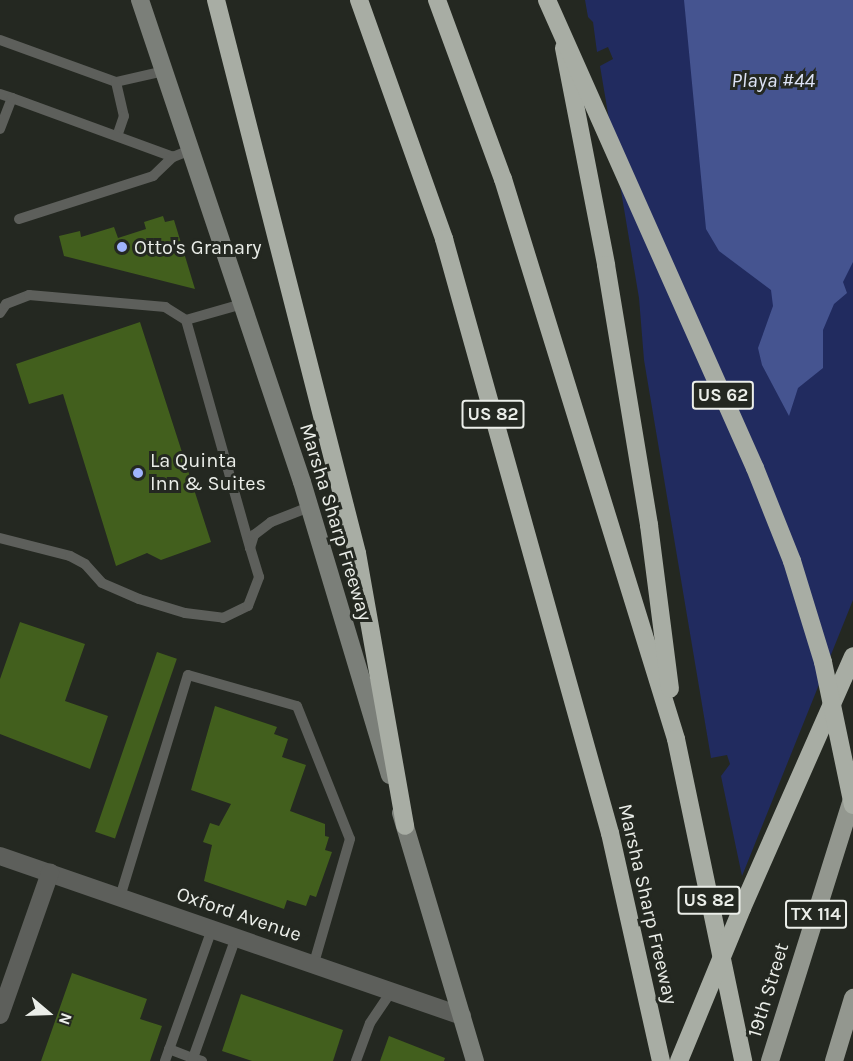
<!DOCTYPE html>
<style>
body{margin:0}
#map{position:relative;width:853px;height:1061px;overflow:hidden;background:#242821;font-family:Karla,sans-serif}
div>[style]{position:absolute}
.green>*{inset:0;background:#212b5f}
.water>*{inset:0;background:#455490}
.building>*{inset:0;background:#425f1d;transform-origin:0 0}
.lane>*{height:10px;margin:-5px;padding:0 5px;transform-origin:5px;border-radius:5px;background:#5d5f5b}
.street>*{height:18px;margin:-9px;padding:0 9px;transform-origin:9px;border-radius:9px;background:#5d5f5b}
.secondary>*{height:18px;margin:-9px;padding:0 9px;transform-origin:9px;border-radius:9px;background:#7b7f79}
.primary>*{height:18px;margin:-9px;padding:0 9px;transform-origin:9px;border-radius:9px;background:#93978f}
.highway>*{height:18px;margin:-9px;padding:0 9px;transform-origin:9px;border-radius:9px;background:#a8ada4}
.highway-bridge>*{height:18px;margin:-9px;padding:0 9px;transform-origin:9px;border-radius:9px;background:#a8ada4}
.dots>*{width:16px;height:16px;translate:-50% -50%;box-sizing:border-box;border:3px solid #242821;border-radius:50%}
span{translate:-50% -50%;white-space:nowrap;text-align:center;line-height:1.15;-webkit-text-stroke:6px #242821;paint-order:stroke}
.shield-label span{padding:2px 4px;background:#242821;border:2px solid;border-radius:4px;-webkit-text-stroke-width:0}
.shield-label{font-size:18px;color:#ebeee9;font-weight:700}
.poi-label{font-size:20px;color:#ebeee9}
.left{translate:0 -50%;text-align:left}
.street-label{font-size:20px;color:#ebeee9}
.water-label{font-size:21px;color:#dde3f5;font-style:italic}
.north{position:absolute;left:18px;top:983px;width:60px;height:60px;-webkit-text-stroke:4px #242821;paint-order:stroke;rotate:109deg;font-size:16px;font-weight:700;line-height:24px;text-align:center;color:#ebeee9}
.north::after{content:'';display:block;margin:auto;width:21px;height:27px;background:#ebeee9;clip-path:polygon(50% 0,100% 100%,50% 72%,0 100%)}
</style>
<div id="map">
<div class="green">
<div style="clip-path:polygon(585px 0,853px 0,853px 600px,742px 876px,721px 776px,730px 764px,727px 755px,711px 758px,644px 360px,639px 298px,600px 66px,613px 59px,608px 47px,597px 52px,593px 22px,588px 17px)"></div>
</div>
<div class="water">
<div style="clip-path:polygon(684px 0,853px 0,853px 262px,843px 282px,847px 293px,834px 304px,823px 330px,823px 368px,798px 388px,789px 416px,762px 365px,758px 348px,773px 306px,771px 290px,719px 251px,706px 229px)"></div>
</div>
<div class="building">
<div style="clip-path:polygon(163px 216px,165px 222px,174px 220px,195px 289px,64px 256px,59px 236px,80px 231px,81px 237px,114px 227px,118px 238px,146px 229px,144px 222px)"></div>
<div style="clip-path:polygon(140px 322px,211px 542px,161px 560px,147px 553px,116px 566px,63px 394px,29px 404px,16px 364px)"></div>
<div style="clip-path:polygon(20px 622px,85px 644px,65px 701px,108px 716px,90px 769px,0 734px,0 679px)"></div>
<div style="left:157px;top:652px;width:21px;height:190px;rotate:19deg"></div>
<div style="clip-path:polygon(215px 706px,277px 727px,274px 734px,288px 739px,282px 757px,306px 765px,290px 811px,325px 824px,325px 836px,329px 837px,325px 850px,332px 852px,316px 897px,310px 895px,306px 906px,287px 900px,284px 909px,204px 881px,212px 845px,203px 842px,210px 823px,219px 826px,231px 804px,191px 790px)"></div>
<div style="clip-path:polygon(72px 973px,147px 999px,140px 1019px,162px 1026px,150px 1061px,41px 1061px)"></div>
<div style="clip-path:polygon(241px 994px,343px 1030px,333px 1061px,252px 1061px,222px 1051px)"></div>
<div style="clip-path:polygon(389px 1036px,445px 1058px,444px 1061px,380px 1061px)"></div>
</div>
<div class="lane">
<div style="left:0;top:40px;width:123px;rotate:19.9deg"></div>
<div style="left:116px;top:82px;width:49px;rotate:-12.9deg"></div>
<div style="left:116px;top:82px;width:35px;rotate:77deg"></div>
<div style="left:124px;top:116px;width:21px;rotate:109deg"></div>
<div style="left:0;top:94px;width:13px;rotate:18deg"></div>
<div style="left:0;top:129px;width:33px;rotate:-69deg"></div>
<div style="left:12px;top:98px;width:171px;rotate:20.1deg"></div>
<div style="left:173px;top:157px;width:18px;rotate:-22deg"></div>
<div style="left:19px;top:219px;width:141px;rotate:-17.8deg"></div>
<div style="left:153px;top:176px;width:28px;rotate:-44deg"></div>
<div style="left:0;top:313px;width:11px;rotate:-56deg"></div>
<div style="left:6px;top:304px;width:25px;rotate:-21deg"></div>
<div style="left:29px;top:295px;width:137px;rotate:5deg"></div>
<div style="left:165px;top:307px;width:25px;rotate:32deg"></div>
<div style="left:186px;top:320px;width:58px;rotate:-15.9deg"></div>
<div style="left:186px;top:320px;width:237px;rotate:74.3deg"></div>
<div style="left:0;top:538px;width:72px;rotate:14.4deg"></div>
<div style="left:70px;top:556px;width:17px;rotate:28deg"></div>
<div style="left:85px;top:564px;width:25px;rotate:48deg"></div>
<div style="left:102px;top:583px;width:40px;rotate:23.4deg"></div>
<div style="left:139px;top:599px;width:48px;rotate:16.9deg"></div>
<div style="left:185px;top:613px;width:38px;rotate:7deg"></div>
<div style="left:223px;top:618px;width:28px;rotate:-26deg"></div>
<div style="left:248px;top:606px;width:31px;rotate:-69deg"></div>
<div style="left:259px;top:577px;width:30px;rotate:-107deg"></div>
<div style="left:250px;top:548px;width:14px;rotate:-73deg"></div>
<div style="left:254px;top:535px;width:21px;rotate:-37deg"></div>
<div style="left:271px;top:522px;width:41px;rotate:-21.5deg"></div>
<div style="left:120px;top:897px;width:232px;rotate:-73deg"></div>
<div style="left:188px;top:675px;width:113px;rotate:15.9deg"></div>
<div style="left:297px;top:706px;width:143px;rotate:68.3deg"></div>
<div style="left:350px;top:839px;width:129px;rotate:106.2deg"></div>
<div style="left:169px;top:1049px;width:26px;rotate:21deg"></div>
<div style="left:193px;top:1058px;width:3px;rotate:108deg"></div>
<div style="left:165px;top:1061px;width:140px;rotate:-70.4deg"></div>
<div style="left:202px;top:1061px;width:9px;rotate:-162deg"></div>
<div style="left:193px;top:1058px;width:128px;rotate:-70.4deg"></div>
<div style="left:356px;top:1061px;width:40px;rotate:-69.8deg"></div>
<div style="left:370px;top:1023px;width:40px;rotate:-56deg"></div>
</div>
<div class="street">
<div style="left:0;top:856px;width:489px;rotate:19.1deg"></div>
<div style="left:0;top:1015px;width:151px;rotate:-70.6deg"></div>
</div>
<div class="secondary">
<div style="left:140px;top:0;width:508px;rotate:71.42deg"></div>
<div style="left:302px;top:482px;width:306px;rotate:73.3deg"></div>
<div style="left:401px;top:813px;width:259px;rotate:73.4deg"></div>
</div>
<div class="primary">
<div style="left:770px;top:1061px;width:278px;rotate:-72.6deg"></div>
<div style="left:834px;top:1061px;width:66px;rotate:-73.2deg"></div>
</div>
<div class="highway">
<div style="left:216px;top:0;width:571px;rotate:75.7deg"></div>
<div style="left:357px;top:553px;width:277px;rotate:80deg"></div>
<div style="left:359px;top:0;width:254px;rotate:70.4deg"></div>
<div style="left:444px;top:239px;width:617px;rotate:74.39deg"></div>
<div style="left:610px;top:833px;width:234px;rotate:77.4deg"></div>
<div style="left:437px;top:0;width:191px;rotate:69.8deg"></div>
<div style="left:503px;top:179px;width:586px;rotate:72.83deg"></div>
<div style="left:676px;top:739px;width:329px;rotate:78.2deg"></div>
<div style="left:564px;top:48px;width:221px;rotate:79deg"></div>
<div style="left:606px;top:265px;width:264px;rotate:80.6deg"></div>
<div style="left:649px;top:525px;width:165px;rotate:82.7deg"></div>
<div style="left:742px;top:908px;width:275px;rotate:-66.2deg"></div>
</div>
<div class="highway-bridge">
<div style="left:547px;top:0;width:512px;rotate:66.04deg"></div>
<div style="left:755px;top:468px;width:100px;rotate:68.3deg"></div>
<div style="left:792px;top:561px;width:106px;rotate:72.9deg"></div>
<div style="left:823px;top:662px;width:146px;rotate:78.2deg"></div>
<div style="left:679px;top:1061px;width:165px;rotate:-67.6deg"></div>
</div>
<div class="dots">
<div style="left:122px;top:247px;background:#9fb3fd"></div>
<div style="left:138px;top:473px;background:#9fb3fd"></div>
</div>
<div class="shield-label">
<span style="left:723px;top:395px">US 62</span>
<span style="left:493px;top:414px">US 82</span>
<span style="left:709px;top:900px">US 82</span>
<span style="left:816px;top:914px">TX 114</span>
</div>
<div class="poi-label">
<span class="left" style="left:134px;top:247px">Otto's Granary</span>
<span class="left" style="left:150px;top:472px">La Quinta<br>Inn &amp; Suites</span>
</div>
<div class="street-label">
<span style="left:336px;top:522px;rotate:73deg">Marsha Sharp Freeway</span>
<span style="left:648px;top:904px;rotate:77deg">Marsha Sharp Freeway</span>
<span style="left:239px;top:914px;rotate:19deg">Oxford Avenue</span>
<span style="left:768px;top:990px;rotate:-73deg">19th Street</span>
</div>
<div class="water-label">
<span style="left:773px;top:80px">Playa #44</span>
</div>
<div class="north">N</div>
</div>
